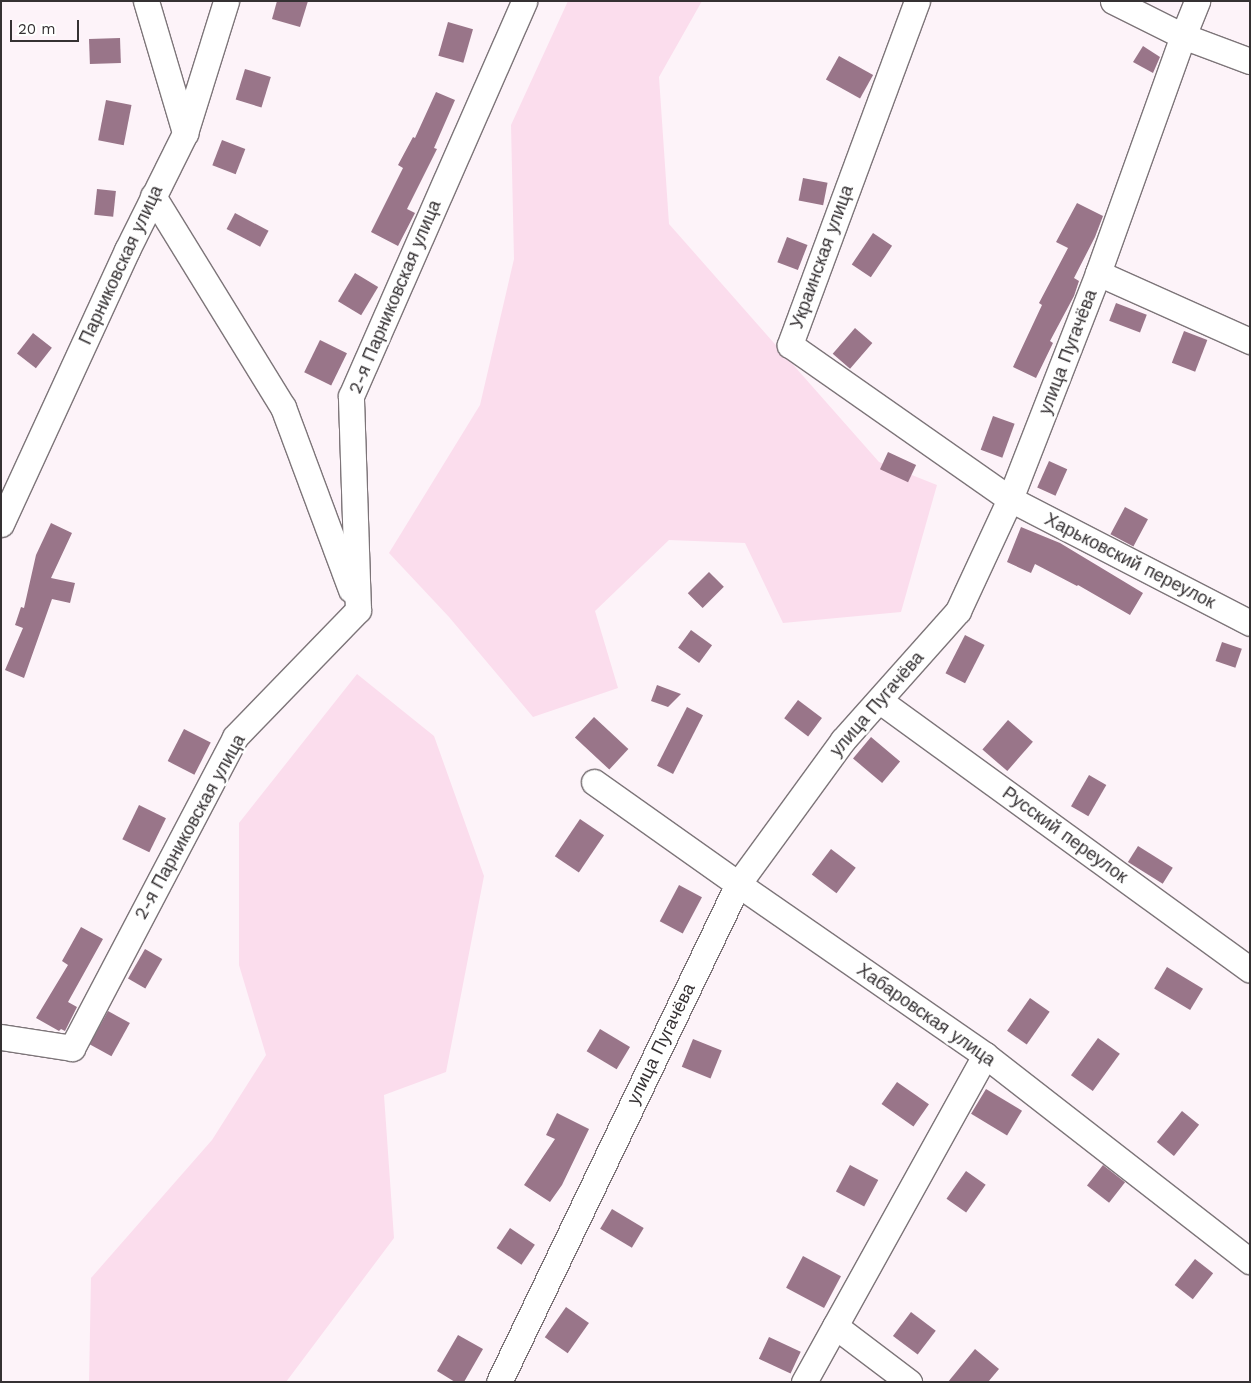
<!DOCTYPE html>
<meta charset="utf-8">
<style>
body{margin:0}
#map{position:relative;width:1251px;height:1383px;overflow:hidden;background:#fdf3f9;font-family:"Work Sans",sans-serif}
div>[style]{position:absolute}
.green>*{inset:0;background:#fbdded}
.building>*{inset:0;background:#997589;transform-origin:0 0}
.roads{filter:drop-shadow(1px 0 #7d7579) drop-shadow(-1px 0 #7d7579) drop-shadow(0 1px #7d7579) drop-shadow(0 -1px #7d7579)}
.minor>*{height:25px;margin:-12.5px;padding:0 12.5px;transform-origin:12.5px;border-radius:12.5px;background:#fff}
span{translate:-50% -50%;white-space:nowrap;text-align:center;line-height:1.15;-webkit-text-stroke:5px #fff;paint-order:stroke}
.street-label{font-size:18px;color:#353133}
.frame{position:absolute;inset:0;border:2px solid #353133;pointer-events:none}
.scale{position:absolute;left:10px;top:20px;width:69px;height:22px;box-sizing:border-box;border:2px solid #353133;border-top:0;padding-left:6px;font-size:15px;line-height:18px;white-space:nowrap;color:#353133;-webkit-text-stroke:4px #fff;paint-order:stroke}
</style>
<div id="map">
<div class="green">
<div style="clip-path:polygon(568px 1px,702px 1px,659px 77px,669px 224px,879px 462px,937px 485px,901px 612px,783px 623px,745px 543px,669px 540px,595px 611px,618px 688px,533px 717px,449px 617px,389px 553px,480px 405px,514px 259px,511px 125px)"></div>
<div style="clip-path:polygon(357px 674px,434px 736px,484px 876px,446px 1072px,384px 1095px,394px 1238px,286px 1382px,89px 1382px,91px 1278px,212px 1140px,266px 1055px,239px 965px,239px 823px)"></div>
</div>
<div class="building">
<div style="clip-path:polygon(277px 1px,308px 1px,300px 27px,272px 19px)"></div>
<div style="left:448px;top:22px;width:26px;height:35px;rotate:16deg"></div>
<div style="left:120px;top:38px;width:25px;height:31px;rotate:88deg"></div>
<div style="clip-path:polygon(1143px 46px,1160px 57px,1153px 73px,1133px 62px)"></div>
<div style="left:839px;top:56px;width:39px;height:27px;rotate:29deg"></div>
<div style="left:245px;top:69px;width:27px;height:32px;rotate:17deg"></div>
<div style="clip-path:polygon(436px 92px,455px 100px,434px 148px,437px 149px,407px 209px,415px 213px,398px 246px,371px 232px,403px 168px,398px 165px,413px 137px,415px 138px)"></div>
<div style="left:106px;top:100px;width:26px;height:41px;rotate:11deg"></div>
<div style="left:222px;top:140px;width:25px;height:27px;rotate:21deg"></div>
<div style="left:803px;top:178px;width:25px;height:23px;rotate:11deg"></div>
<div style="left:97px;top:189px;width:19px;height:26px;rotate:6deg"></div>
<div style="clip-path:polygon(1077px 203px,1103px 216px,1095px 237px,1074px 278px,1079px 281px,1074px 296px,1050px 341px,1053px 343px,1036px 378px,1013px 367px,1042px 305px,1039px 303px,1068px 248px,1056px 242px)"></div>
<div style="left:235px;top:213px;width:38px;height:18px;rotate:28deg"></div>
<div style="left:873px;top:233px;width:23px;height:38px;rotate:34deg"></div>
<div style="left:787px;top:237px;width:22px;height:27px;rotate:21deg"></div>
<div style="left:355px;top:273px;width:27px;height:33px;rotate:31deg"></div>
<div style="left:1116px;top:303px;width:33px;height:19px;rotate:21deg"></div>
<div style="left:855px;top:328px;width:23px;height:34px;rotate:41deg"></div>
<div style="left:1184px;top:331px;width:25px;height:34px;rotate:21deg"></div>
<div style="left:33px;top:333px;width:24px;height:26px;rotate:38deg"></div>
<div style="left:320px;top:340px;width:30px;height:36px;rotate:26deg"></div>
<div style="left:993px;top:416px;width:23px;height:36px;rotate:20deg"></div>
<div style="left:888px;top:452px;width:31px;height:19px;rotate:25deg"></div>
<div style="left:1049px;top:461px;width:20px;height:29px;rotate:24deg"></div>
<div style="left:1125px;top:507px;width:26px;height:31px;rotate:28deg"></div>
<div style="clip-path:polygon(51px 523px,72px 533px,51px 578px,75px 583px,70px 603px,52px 599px,24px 678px,5px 670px,23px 628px,15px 625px,21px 607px,24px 608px,36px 555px)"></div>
<div style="clip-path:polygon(1021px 527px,1060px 543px,1143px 593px,1130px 615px,1078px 585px,1077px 586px,1035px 564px,1031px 573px,1007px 562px)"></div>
<div style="left:709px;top:572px;width:21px;height:30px;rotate:45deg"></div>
<div style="left:691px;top:630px;width:26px;height:22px;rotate:36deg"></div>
<div style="left:965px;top:635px;width:22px;height:43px;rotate:27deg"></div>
<div style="left:1222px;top:642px;width:21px;height:20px;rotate:19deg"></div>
<div style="clip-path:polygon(657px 685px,681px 694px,668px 707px,651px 701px)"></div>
<div style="left:798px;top:700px;width:30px;height:23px;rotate:37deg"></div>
<div style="left:687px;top:707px;width:18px;height:66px;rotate:27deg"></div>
<div style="left:594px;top:717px;width:47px;height:28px;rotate:43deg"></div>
<div style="left:1008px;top:720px;width:33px;height:39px;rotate:41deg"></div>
<div style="left:184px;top:729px;width:30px;height:36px;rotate:27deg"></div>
<div style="left:871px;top:737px;width:38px;height:28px;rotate:40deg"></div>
<div style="left:1089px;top:775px;width:20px;height:36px;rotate:30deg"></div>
<div style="left:139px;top:805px;width:30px;height:38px;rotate:26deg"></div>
<div style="left:580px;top:819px;width:29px;height:45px;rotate:34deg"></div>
<div style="left:1138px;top:846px;width:41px;height:19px;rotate:32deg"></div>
<div style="left:831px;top:849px;width:31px;height:32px;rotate:37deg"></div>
<div style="left:679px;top:885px;width:26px;height:41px;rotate:28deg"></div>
<div style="clip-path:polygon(81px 927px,103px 939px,68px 1002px,77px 1007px,65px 1031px,61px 1029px,59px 1031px,36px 1018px,68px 965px,62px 961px)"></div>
<div style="left:145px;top:949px;width:20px;height:34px;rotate:30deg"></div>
<div style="left:1167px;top:967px;width:42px;height:25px;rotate:31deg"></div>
<div style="left:1030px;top:998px;width:24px;height:40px;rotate:35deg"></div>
<div style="left:108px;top:1011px;width:25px;height:38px;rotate:29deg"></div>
<div style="left:600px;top:1029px;width:35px;height:26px;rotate:31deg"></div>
<div style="left:1098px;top:1038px;width:27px;height:46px;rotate:36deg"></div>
<div style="left:693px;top:1039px;width:31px;height:30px;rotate:22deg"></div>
<div style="left:897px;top:1082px;width:39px;height:27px;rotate:35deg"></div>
<div style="left:986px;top:1089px;width:42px;height:29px;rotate:31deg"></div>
<div style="left:1182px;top:1111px;width:22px;height:40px;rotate:39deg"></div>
<div style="clip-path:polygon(557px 1113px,589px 1129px,562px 1185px,550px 1202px,524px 1185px,555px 1139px,546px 1135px)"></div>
<div style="left:850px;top:1165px;width:32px;height:30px;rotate:28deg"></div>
<div style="left:1103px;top:1165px;width:28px;height:26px;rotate:38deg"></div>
<div style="left:966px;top:1171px;width:24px;height:34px;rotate:35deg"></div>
<div style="left:612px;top:1209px;width:37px;height:23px;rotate:31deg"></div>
<div style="left:510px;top:1228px;width:30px;height:24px;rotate:34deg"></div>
<div style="left:803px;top:1256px;width:43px;height:36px;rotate:28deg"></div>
<div style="left:1195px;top:1259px;width:23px;height:33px;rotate:38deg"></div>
<div style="left:566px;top:1307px;width:28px;height:37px;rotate:35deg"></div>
<div style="left:911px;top:1312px;width:31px;height:30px;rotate:37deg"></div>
<div style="clip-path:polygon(458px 1335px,483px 1349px,464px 1382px,455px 1382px,437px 1371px)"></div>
<div style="left:769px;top:1337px;width:35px;height:24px;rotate:25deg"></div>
<div style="clip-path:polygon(975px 1349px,999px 1369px,988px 1382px,948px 1382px)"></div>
</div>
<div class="roads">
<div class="minor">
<div style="left:146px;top:1px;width:138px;rotate:73.5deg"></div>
<div style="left:917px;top:1px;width:367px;rotate:110.3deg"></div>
<div style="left:790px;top:345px;width:269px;rotate:35deg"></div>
<div style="left:1010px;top:499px;width:270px;rotate:27.3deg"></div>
<div style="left:1113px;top:1px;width:78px;rotate:26.6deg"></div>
<div style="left:1183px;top:36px;width:72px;rotate:20.5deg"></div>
<div style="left:153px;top:196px;width:248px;rotate:58.4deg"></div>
<div style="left:283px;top:407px;width:195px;rotate:69.6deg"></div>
<div style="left:1098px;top:273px;width:167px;rotate:24.1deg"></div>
<div style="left:1px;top:524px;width:302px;rotate:-65.3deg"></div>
<div style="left:127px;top:250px;width:131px;rotate:-63.6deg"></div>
<div style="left:185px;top:133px;width:138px;rotate:-72.7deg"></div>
<div style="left:880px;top:701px;width:457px;rotate:36deg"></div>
<div style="left:594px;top:782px;width:176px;rotate:35.3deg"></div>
<div style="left:738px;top:884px;width:300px;rotate:34.7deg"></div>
<div style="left:985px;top:1055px;width:336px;rotate:37.9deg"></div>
<div style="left:1px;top:1037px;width:72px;rotate:8.8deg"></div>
<div style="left:72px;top:1048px;width:351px;rotate:-62.3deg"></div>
<div style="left:235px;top:737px;width:177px;rotate:-45.9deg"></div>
<div style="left:358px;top:610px;width:214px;rotate:-91.9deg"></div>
<div style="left:351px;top:396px;width:431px;rotate:-66.3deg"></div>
<div style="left:835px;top:1326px;width:93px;rotate:37.1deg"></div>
<div style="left:499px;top:1382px;width:552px;rotate:-64.36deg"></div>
<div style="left:738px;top:884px;width:178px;rotate:-53.9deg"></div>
<div style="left:843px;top:740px;width:173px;rotate:-48.3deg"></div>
<div style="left:958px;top:611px;width:123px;rotate:-65.1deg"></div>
<div style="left:1010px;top:499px;width:243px;rotate:-68.7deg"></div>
<div style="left:1098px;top:273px;width:252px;rotate:-70.3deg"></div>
<div style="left:1183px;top:36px;width:38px;rotate:-68deg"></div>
<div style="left:804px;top:1382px;width:374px;rotate:-61deg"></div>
</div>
</div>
<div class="street-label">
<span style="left:822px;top:257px;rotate:-70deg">Украинская улица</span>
<span style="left:121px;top:265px;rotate:-65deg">Парниковская улица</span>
<span style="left:395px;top:297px;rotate:-67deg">2-я Парниковская улица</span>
<span style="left:1068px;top:352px;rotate:-69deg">улица Пугачёва</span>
<span style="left:1130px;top:561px;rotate:27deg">Харьковский переулок</span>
<span style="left:877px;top:704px;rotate:-49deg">улица Пугачёва</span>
<span style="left:190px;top:827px;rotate:-61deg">2-я Парниковская улица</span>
<span style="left:1065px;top:835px;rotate:36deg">Русский переулок</span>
<span style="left:926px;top:1015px;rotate:35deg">Хабаровская улица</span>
<span style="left:661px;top:1044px;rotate:-64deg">улица Пугачёва</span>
</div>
<div class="frame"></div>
<div class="scale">20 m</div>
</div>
